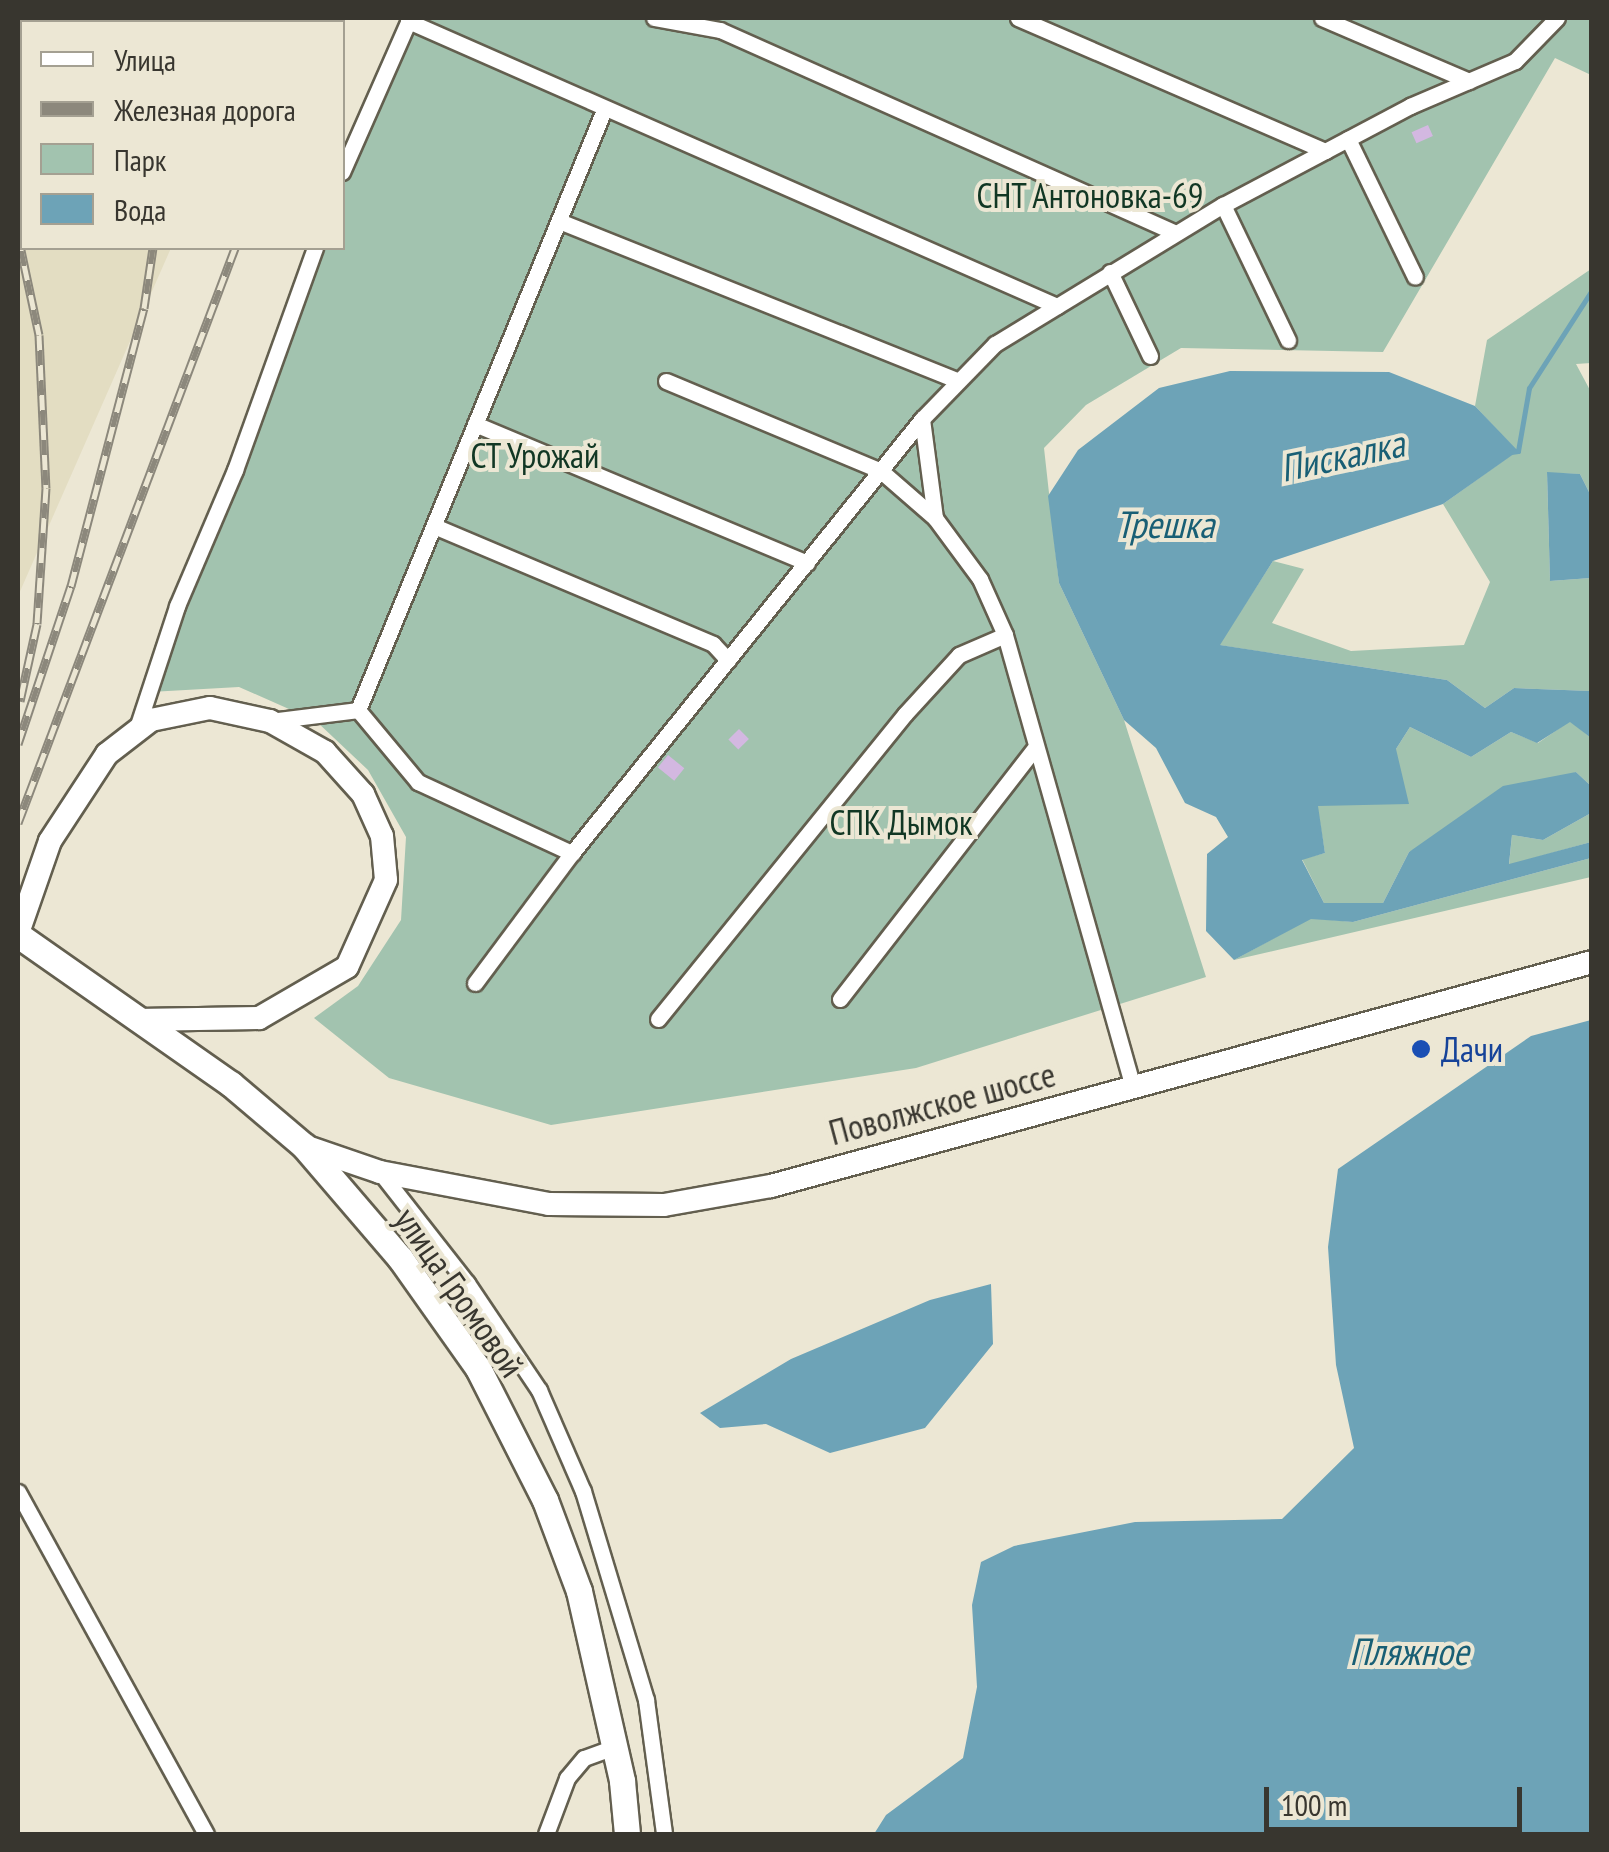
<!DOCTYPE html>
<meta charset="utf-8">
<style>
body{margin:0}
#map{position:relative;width:1609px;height:1852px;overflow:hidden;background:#ece7d4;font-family:"PT Sans Narrow",sans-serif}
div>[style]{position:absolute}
.built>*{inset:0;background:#e3ddc2}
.green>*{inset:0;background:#a2c3af}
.water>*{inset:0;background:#6da3b7}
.stream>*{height:5px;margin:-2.5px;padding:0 2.5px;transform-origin:2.5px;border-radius:2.5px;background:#6da3b7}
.building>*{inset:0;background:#d3b8e1;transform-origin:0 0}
.roads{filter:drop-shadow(2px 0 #635f4f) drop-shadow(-2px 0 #635f4f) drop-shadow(0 2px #635f4f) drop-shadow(0 -2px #635f4f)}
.minor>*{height:15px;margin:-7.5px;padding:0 7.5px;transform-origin:7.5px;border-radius:7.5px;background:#fff}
.secondary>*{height:22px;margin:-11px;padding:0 11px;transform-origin:11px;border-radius:11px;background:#fff}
.primary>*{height:25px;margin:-12.5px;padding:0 12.5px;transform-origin:12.5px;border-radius:12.5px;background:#fff}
.rail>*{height:9px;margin-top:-4.5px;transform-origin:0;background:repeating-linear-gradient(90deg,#ece7d4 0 15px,#8c887c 0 30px);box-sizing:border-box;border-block:2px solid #8c887c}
.dots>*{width:28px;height:28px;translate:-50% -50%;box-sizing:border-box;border:5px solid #ece7d4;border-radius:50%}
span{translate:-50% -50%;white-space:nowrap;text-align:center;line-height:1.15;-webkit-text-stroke:8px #ece7d4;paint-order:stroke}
.park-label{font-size:35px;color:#113724}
.transit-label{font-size:35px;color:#164399}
.left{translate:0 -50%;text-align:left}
.street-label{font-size:35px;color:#38362f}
.water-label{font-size:38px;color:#195f75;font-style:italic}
.frame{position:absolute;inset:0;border:20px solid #38362f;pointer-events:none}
.legend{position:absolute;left:20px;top:20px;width:325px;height:230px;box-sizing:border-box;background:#ece7d4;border:2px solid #a4a092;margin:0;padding:12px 18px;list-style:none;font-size:30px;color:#38362f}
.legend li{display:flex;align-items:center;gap:20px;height:50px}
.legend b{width:50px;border:2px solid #a4a092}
.scale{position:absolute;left:1264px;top:1787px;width:258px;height:45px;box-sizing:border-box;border:5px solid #38362f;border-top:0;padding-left:12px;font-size:30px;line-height:35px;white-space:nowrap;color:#38362f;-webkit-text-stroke:8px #ece7d4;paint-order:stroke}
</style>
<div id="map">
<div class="built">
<div style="clip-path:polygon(18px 18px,272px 18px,22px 22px,22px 248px,171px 248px,18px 596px)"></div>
</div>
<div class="green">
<div style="clip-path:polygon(405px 18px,1591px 18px,1591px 75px,1555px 58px,1383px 352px,1181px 348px,1086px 405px,1044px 448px,1059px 583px,1124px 720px,1206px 977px,916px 1068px,551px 1125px,389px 1078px,314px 1018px,358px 986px,401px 920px,406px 837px,368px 770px,316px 721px,239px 687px,150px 692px,317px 248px,342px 248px,343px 179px)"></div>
<div style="clip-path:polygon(1591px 269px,1591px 363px,1576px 364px,1591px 392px,1591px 496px,1580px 474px,1547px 473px,1550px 581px,1591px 578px,1591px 691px,1514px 688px,1485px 708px,1447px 680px,1219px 645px,1273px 561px,1304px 569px,1272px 623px,1351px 651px,1464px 645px,1490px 582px,1443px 504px,1517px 451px,1475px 406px,1487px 340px)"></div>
<div style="clip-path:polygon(1570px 721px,1591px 738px,1591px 786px,1576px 772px,1409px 852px,1383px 903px,1324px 903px,1302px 859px,1325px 853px,1317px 805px,1396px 749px,1410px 727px,1471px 757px,1511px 732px,1538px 743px)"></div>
<div style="clip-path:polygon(1591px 813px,1591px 842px,1509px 865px,1512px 835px,1543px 840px)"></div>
<div style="clip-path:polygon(1591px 858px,1591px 877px,1234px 960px,1311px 918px,1353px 922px)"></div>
</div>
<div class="water">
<div style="clip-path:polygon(1230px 371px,1389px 372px,1475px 406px,1518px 451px,1443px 504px,1273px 561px,1220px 645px,1447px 680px,1485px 708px,1514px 688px,1591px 691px,1591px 738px,1570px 722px,1537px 743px,1511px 732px,1471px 757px,1410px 727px,1396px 749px,1409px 804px,1318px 806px,1325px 853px,1302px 860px,1324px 903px,1383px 903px,1409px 852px,1503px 786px,1576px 772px,1591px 786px,1591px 813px,1543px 840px,1512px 835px,1509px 864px,1591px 842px,1591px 858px,1353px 922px,1311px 919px,1234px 960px,1206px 931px,1207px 854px,1228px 837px,1216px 817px,1185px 803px,1156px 748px,1124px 720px,1059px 583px,1048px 496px,1078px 450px,1159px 388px)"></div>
<div style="clip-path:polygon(1547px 472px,1580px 474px,1591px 496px,1591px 578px,1550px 581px)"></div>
<div style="clip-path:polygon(1591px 1020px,1591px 1834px,874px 1834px,886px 1815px,963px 1758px,977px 1687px,972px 1605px,981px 1562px,1014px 1546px,1135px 1522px,1282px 1519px,1354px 1448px,1336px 1365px,1328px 1247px,1338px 1169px,1531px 1036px)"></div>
<div style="clip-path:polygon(991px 1284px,993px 1344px,925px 1428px,830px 1453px,766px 1424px,720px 1428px,700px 1413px,791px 1359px,930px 1300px)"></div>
</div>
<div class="stream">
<div style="left:1511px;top:452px;width:7px;rotate:-8deg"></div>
<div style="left:1518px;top:451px;width:64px;rotate:-80.1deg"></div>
<div style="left:1529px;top:388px;width:117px;rotate:-57.3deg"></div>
</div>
<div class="building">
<div style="left:1428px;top:125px;width:12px;height:18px;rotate:66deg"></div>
<div style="left:739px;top:729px;width:14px;height:15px;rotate:45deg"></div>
<div style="left:668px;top:755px;width:21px;height:16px;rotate:39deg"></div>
</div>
<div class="roads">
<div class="minor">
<div style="left:654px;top:18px;width:67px;rotate:10.3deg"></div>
<div style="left:720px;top:30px;width:498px;rotate:24deg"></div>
<div style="left:1018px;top:18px;width:335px;rotate:23.4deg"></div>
<div style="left:1322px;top:18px;width:160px;rotate:23.2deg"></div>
<div style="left:408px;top:21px;width:709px;rotate:23.71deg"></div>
<div style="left:1348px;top:139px;width:153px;rotate:64.1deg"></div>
<div style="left:342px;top:172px;width:168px;rotate:-66.2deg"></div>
<div style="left:1223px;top:205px;width:150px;rotate:64.3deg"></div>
<div style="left:559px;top:221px;width:428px;rotate:21.8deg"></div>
<div style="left:1110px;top:272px;width:93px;rotate:64.5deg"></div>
<div style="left:666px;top:381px;width:233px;rotate:22.7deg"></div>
<div style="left:881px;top:471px;width:72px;rotate:41deg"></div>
<div style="left:935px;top:518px;width:76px;rotate:53.6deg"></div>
<div style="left:980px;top:579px;width:61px;rotate:65.9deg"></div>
<div style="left:1005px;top:635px;width:469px;rotate:74.2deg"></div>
<div style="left:922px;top:419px;width:100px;rotate:82.5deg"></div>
<div style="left:475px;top:424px;width:360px;rotate:22.7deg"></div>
<div style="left:434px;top:526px;width:303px;rotate:22.9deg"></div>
<div style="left:713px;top:644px;width:22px;rotate:47deg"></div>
<div style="left:358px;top:710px;width:648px;rotate:-67.71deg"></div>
<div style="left:270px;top:721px;width:89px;rotate:-7.1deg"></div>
<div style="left:358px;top:710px;width:94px;rotate:50.2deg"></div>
<div style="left:418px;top:782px;width:170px;rotate:24.8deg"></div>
<div style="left:572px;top:853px;width:558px;rotate:-51.12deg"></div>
<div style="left:922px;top:419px;width:105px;rotate:-45.8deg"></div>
<div style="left:995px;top:344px;width:267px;rotate:-31.4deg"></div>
<div style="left:1223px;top:205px;width:212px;rotate:-27.9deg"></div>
<div style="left:1410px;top:106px;width:114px;rotate:-23.2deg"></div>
<div style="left:1515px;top:61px;width:60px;rotate:-45.7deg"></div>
<div style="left:136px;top:731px;width:132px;rotate:-71.8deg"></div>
<div style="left:177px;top:606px;width:148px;rotate:-66.9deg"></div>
<div style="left:235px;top:470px;width:236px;rotate:-70.2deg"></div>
<div style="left:475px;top:983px;width:162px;rotate:-53.3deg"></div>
<div style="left:840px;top:999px;width:316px;rotate:-52.2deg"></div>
<div style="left:658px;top:1019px;width:392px;rotate:-51deg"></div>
<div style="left:905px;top:714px;width:80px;rotate:-47.5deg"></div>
<div style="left:959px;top:655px;width:50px;rotate:-23.5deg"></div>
<div style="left:380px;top:1172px;width:141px;rotate:51.9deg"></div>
<div style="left:467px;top:1283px;width:129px;rotate:56.1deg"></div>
<div style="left:539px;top:1390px;width:110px;rotate:66.5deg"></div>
<div style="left:583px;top:1491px;width:218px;rotate:73.2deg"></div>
<div style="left:646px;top:1700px;width:135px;rotate:82.3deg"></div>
<div style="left:18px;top:1492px;width:390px;rotate:61.2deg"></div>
<div style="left:546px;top:1834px;width:60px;rotate:-69.4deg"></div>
<div style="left:567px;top:1778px;width:26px;rotate:-50deg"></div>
<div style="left:584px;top:1758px;width:33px;rotate:-20deg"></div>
</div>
<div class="secondary">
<div style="left:18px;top:933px;width:97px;rotate:-70.8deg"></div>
<div style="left:50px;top:841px;width:104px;rotate:-56.8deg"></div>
<div style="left:107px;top:754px;width:56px;rotate:-37.7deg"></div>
<div style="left:151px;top:720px;width:60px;rotate:-11.5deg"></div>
<div style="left:210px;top:708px;width:61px;rotate:12.2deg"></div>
<div style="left:270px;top:721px;width:63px;rotate:29.4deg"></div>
<div style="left:325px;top:752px;width:57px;rotate:47.9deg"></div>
<div style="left:363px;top:794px;width:46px;rotate:65.7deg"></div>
<div style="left:382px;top:836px;width:44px;rotate:84.8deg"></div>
<div style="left:386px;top:880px;width:95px;rotate:114.1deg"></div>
<div style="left:347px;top:967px;width:102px;rotate:149.9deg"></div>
<div style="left:259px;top:1018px;width:122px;rotate:179.1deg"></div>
<div style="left:304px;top:1146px;width:80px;rotate:18.9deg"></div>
<div style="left:380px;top:1172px;width:172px;rotate:10.7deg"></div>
<div style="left:549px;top:1204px;width:115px;rotate:0.5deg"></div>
<div style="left:664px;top:1205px;width:109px;rotate:-10.1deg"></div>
<div style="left:771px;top:1186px;width:851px;rotate:-15.26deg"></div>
</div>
<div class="primary">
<div style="left:18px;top:935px;width:260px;rotate:35deg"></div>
<div style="left:231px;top:1084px;width:96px;rotate:40.3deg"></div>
<div style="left:304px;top:1146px;width:148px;rotate:49.4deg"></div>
<div style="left:400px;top:1258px;width:135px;rotate:54.7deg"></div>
<div style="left:478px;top:1368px;width:148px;rotate:63.1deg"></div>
<div style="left:545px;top:1500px;width:97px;rotate:69.5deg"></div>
<div style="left:579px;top:1591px;width:195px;rotate:77.2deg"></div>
<div style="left:622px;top:1781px;width:53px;rotate:84.6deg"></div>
</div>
</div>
<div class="rail">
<div style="left:154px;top:18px;width:4px;rotate:76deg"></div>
<div style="left:321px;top:22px;width:4px;rotate:-63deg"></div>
<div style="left:18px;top:199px;width:11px;rotate:68deg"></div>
<div style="left:18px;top:236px;width:101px;rotate:78deg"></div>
<div style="left:39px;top:335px;width:153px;rotate:87.4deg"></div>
<div style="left:46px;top:488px;width:136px;rotate:93.8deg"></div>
<div style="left:37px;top:624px;width:79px;rotate:102.4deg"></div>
<div style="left:18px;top:744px;width:167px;rotate:-71.5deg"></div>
<div style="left:71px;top:586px;width:287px;rotate:-75.3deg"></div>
<div style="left:144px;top:308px;width:61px;rotate:-81.5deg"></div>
<div style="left:18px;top:823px;width:615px;rotate:-69.32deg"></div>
</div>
<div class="dots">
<div style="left:1421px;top:1049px;background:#1a4fb4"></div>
</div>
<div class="park-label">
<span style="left:1090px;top:195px">СНТ Антоновка-69</span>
<span style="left:535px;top:455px">СТ Урожай</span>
<span style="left:901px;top:822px">СПК Дымок</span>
</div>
<div class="transit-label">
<span class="left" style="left:1441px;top:1049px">Дачи</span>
</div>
<div class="street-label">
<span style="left:942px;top:1103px;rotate:-15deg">Поволжское шоссе</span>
<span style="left:460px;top:1292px;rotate:55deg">улица Громовой</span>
</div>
<div class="water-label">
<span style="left:1342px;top:455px;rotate:-12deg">Пискалка</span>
<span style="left:1165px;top:524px">Трешка</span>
<span style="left:1409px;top:1651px">Пляжное</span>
</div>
<div class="frame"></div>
<ul class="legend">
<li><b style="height:12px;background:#fff"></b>Улица</li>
<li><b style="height:12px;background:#8c887c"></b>Железная дорога</li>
<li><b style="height:28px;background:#a2c3af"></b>Парк</li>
<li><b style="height:28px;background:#6da3b7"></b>Вода</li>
</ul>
<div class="scale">100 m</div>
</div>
